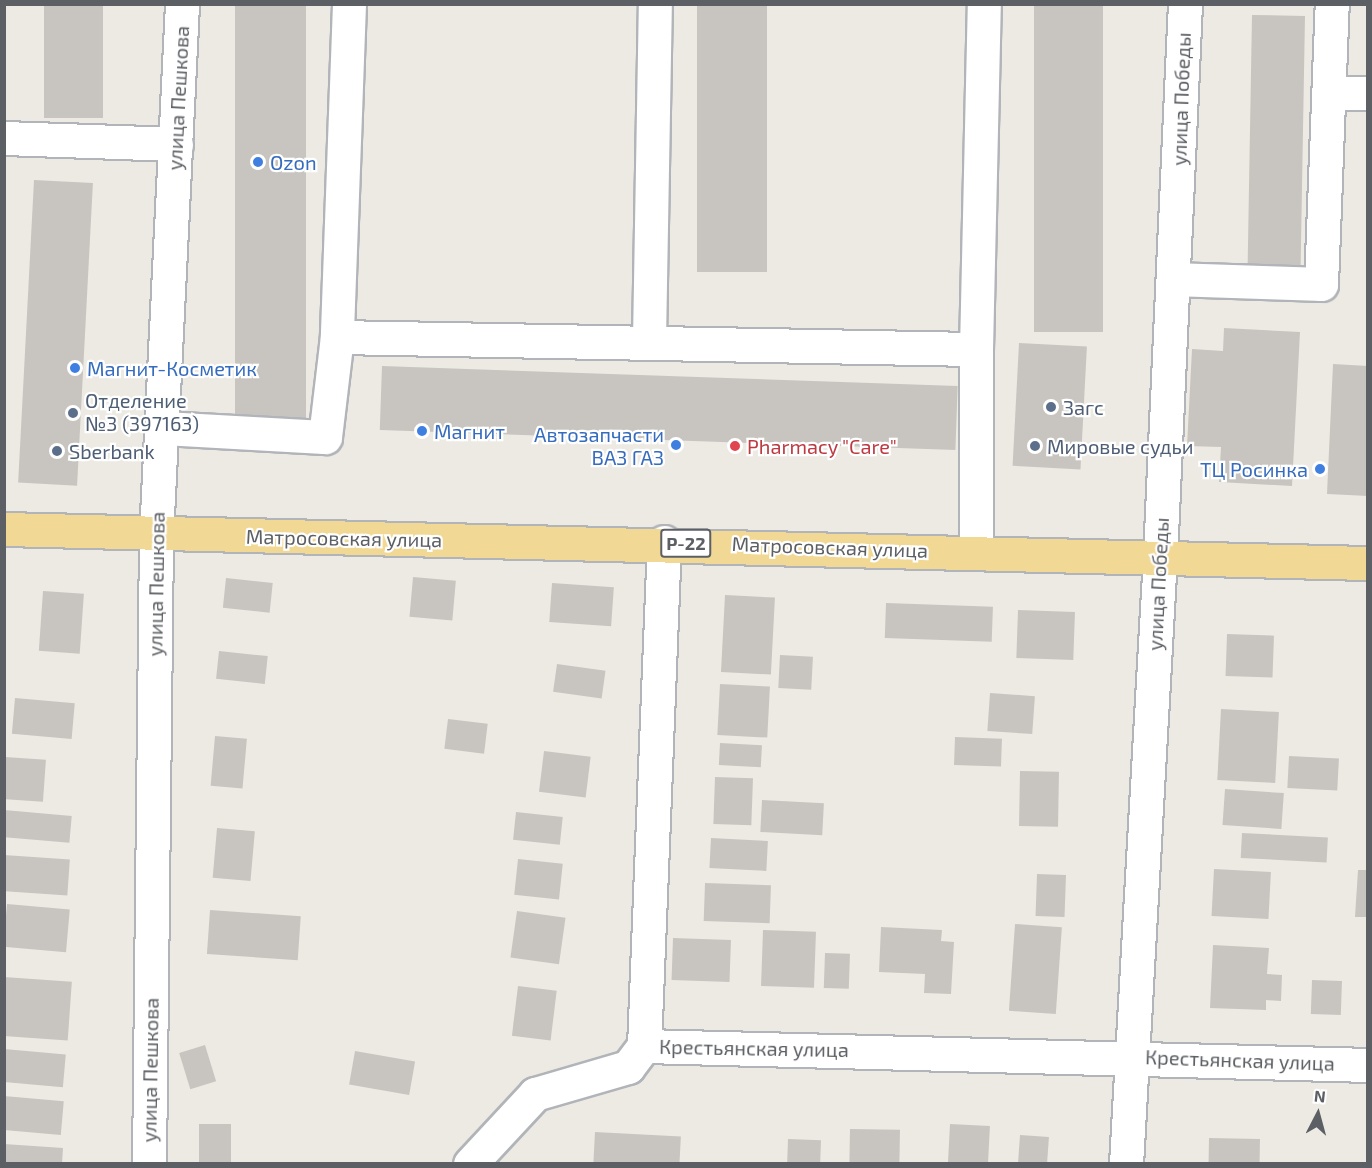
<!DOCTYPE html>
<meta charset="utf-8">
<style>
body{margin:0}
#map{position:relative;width:1372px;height:1168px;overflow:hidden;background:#edeae4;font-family:"Exo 2",sans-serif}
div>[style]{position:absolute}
.building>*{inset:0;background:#c8c5c0;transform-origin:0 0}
.roads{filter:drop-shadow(2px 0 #b1b4b8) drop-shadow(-2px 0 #b1b4b8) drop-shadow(0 2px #b1b4b8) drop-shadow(0 -2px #b1b4b8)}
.minor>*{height:33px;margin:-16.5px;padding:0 16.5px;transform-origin:16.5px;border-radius:16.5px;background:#fff}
.highway>*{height:33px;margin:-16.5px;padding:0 16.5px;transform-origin:16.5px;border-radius:16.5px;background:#f2d895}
.dots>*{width:16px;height:16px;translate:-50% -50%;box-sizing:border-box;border:3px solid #fff;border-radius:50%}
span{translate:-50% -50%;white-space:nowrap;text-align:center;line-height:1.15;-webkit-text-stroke:4.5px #fff;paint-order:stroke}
.shield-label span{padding:2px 4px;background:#fff;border:2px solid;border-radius:4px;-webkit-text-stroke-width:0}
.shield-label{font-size:18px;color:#5c5f63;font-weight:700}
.street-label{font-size:20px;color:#5c5f63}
.shop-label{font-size:20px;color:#366cbe}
.left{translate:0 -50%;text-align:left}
.right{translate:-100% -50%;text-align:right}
.service-label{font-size:20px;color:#4e5e75}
.health-label{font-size:20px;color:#be3a42}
.frame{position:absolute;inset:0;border:6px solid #5c5f63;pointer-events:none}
.north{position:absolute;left:1288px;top:1084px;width:60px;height:60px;-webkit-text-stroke:4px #fff;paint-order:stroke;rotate:6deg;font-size:16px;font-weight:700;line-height:24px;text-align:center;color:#5c5f63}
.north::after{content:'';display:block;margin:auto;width:21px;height:27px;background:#5c5f63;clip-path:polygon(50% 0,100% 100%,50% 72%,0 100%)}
</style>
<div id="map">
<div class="building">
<div style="left:44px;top:4px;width:59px;height:114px"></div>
<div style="left:235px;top:4px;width:71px;height:415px"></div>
<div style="left:697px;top:4px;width:70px;height:268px"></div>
<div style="left:1034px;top:4px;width:69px;height:328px"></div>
<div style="left:1252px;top:15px;width:53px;height:252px;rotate:1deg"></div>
<div style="left:34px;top:180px;width:59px;height:303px;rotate:3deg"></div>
<div style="clip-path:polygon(1224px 328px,1300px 332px,1292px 486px,1219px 482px,1221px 447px,1187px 446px,1192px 349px,1223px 351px)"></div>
<div style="left:1019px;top:343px;width:68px;height:123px;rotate:3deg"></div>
<div style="clip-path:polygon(1333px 364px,1368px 366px,1368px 496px,1327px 494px)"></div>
<div style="left:382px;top:366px;width:576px;height:64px;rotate:2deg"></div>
<div style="left:413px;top:577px;width:43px;height:40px;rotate:5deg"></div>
<div style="left:226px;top:578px;width:47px;height:30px;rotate:6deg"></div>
<div style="left:552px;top:583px;width:62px;height:39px;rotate:4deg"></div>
<div style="left:43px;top:591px;width:41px;height:60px;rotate:4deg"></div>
<div style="left:725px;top:595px;width:50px;height:77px;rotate:3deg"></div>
<div style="left:886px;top:603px;width:107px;height:35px;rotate:2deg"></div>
<div style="left:1018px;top:610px;width:57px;height:48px;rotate:2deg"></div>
<div style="left:1227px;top:634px;width:47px;height:42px;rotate:2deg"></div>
<div style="left:219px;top:651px;width:49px;height:28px;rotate:6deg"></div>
<div style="left:780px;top:655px;width:33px;height:33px;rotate:3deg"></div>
<div style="left:557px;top:664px;width:49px;height:28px;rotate:8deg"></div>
<div style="left:720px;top:684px;width:50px;height:51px;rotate:3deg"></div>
<div style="left:990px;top:693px;width:45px;height:38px;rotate:4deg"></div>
<div style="left:15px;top:698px;width:60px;height:36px;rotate:5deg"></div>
<div style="left:1221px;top:709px;width:58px;height:71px;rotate:3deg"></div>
<div style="left:448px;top:719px;width:40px;height:30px;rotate:7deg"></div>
<div style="left:215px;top:736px;width:32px;height:50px;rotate:5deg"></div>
<div style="left:955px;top:737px;width:47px;height:28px;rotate:2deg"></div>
<div style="left:720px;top:743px;width:42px;height:22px;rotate:3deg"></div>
<div style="left:544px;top:751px;width:47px;height:41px;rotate:7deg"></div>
<div style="left:1289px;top:756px;width:50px;height:32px;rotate:3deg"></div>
<div style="left:5px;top:757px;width:41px;height:42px;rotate:4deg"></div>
<div style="left:1020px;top:771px;width:39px;height:55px;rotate:1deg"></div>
<div style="left:715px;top:777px;width:38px;height:47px;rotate:2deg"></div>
<div style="left:1225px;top:789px;width:59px;height:36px;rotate:4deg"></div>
<div style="left:762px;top:800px;width:62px;height:32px;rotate:3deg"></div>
<div style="left:4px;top:810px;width:68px;height:27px;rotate:5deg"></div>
<div style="left:516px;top:812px;width:47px;height:28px;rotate:6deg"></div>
<div style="left:217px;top:828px;width:38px;height:50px;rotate:5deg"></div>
<div style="left:1242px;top:833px;width:86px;height:25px;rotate:3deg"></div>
<div style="left:711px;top:838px;width:57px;height:30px;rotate:3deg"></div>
<div style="left:4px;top:855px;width:66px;height:36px;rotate:4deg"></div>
<div style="left:518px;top:859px;width:45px;height:36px;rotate:6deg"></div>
<div style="left:1214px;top:869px;width:57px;height:47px;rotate:3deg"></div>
<div style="clip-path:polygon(1358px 870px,1368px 870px,1368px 917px,1355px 917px)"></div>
<div style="left:1037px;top:874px;width:29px;height:42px;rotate:2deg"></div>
<div style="left:705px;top:883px;width:66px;height:38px;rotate:2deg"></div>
<div style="left:7px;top:904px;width:63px;height:43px;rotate:5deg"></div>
<div style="left:210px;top:910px;width:91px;height:44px;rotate:4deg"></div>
<div style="left:517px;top:911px;width:49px;height:47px;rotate:8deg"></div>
<div style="left:1015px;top:924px;width:47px;height:87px;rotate:4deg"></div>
<div style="clip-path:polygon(881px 927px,942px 930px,941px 941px,954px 942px,951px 994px,924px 993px,925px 974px,879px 972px)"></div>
<div style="left:763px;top:930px;width:53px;height:56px;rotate:2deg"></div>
<div style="left:673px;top:938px;width:58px;height:42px;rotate:2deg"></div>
<div style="clip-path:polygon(1213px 945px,1269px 948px,1267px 974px,1282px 975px,1281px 1001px,1266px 1000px,1266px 1010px,1210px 1008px)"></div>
<div style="left:825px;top:953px;width:25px;height:35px;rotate:2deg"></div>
<div style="left:4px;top:977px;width:68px;height:59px;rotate:4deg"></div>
<div style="left:1312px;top:980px;width:30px;height:34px;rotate:2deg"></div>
<div style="left:518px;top:986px;width:39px;height:50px;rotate:7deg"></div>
<div style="left:205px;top:1045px;width:38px;height:27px;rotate:73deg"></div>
<div style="left:4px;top:1049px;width:62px;height:33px;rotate:5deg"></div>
<div style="left:355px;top:1051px;width:61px;height:34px;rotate:10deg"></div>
<div style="left:4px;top:1096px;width:60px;height:34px;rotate:5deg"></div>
<div style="left:199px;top:1124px;width:32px;height:40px"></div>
<div style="left:950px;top:1124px;width:40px;height:40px;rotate:3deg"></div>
<div style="left:850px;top:1129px;width:50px;height:35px;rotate:1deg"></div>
<div style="left:595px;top:1132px;width:86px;height:32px;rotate:3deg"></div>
<div style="left:1020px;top:1135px;width:29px;height:29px;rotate:4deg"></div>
<div style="left:1209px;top:1138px;width:51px;height:26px;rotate:1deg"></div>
<div style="left:788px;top:1139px;width:33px;height:25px;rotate:2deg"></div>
<div style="clip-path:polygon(4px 1144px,63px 1148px,62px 1164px,4px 1164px)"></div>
</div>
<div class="roads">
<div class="minor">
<div style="left:349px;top:4px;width:333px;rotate:92.1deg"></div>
<div style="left:337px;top:337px;width:639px;rotate:1.08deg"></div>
<div style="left:976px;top:349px;width:345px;rotate:-88.7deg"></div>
<div style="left:1328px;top:93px;width:40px"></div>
<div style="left:4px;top:138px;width:172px;rotate:2deg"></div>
<div style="left:1173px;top:279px;width:148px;rotate:1.9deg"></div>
<div style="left:1321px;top:284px;width:280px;rotate:-87.8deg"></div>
<div style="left:649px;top:340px;width:336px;rotate:-89deg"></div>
<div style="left:162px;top:428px;width:163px;rotate:3.2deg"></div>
<div style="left:325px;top:437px;width:101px;rotate:-83.2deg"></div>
<div style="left:664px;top:542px;width:504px;rotate:92.27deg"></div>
<div style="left:644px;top:1046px;width:724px;rotate:1.5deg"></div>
<div style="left:976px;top:551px;width:202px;rotate:-90deg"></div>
<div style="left:149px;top:1164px;width:628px;rotate:-89.36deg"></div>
<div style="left:156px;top:536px;width:533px;rotate:-87.2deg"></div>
<div style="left:470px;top:1164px;width:96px;rotate:-47.1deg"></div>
<div style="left:535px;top:1094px;width:97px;rotate:-16.2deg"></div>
<div style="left:628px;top:1067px;width:26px;rotate:-53deg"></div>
<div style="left:1126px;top:1164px;width:609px;rotate:-86.8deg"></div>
<div style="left:1160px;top:556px;width:553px;rotate:-87.41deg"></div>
</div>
<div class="highway">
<div style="left:4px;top:529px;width:1364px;rotate:1.43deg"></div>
</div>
</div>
<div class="dots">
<div style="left:258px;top:162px;background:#3f7fe0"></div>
<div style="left:75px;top:368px;background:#3f7fe0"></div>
<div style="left:1051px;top:407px;background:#5c6f8a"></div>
<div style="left:73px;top:413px;background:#5c6f8a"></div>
<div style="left:422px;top:431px;background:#3f7fe0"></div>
<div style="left:676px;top:445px;background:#3f7fe0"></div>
<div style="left:735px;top:446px;background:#e0444e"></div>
<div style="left:1035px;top:446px;background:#5c6f8a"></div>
<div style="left:57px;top:451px;background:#5c6f8a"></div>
<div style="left:1320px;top:469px;background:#3f7fe0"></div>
</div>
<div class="shield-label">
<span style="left:686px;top:543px">Р-22</span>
</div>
<div class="street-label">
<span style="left:178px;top:98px;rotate:-87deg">улица Пешкова</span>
<span style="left:1181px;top:99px;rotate:-88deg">улица Победы</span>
<span style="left:344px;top:538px;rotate:1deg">Матросовская улица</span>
<span style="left:830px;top:547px;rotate:2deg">Матросовская улица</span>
<span style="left:156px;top:584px;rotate:-89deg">улица Пешкова</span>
<span style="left:1158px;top:584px;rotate:-87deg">улица Победы</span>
<span style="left:754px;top:1048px;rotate:1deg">Крестьянская улица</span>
<span style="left:1240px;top:1060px;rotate:2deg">Крестьянская улица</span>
<span style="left:150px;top:1070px;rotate:-89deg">улица Пешкова</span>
</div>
<div class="shop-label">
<span class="left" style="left:270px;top:162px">Ozon</span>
<span class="left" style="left:87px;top:368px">Магнит-Косметик</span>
<span class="left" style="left:434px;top:431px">Магнит</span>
<span class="right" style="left:664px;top:446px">Автозапчасти<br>ВАЗ ГАЗ</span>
<span class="right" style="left:1308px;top:469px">ТЦ Росинка</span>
</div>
<div class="service-label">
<span class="left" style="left:85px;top:412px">Отделение<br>№3 (397163)</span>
<span class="left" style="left:1063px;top:407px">Загс</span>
<span class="left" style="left:1047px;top:446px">Мировые судьи</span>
<span class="left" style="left:69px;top:451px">Sberbank</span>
</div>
<div class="health-label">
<span class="left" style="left:747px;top:446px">Pharmacy "Care"</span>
</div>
<div class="frame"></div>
<div class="north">N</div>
</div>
